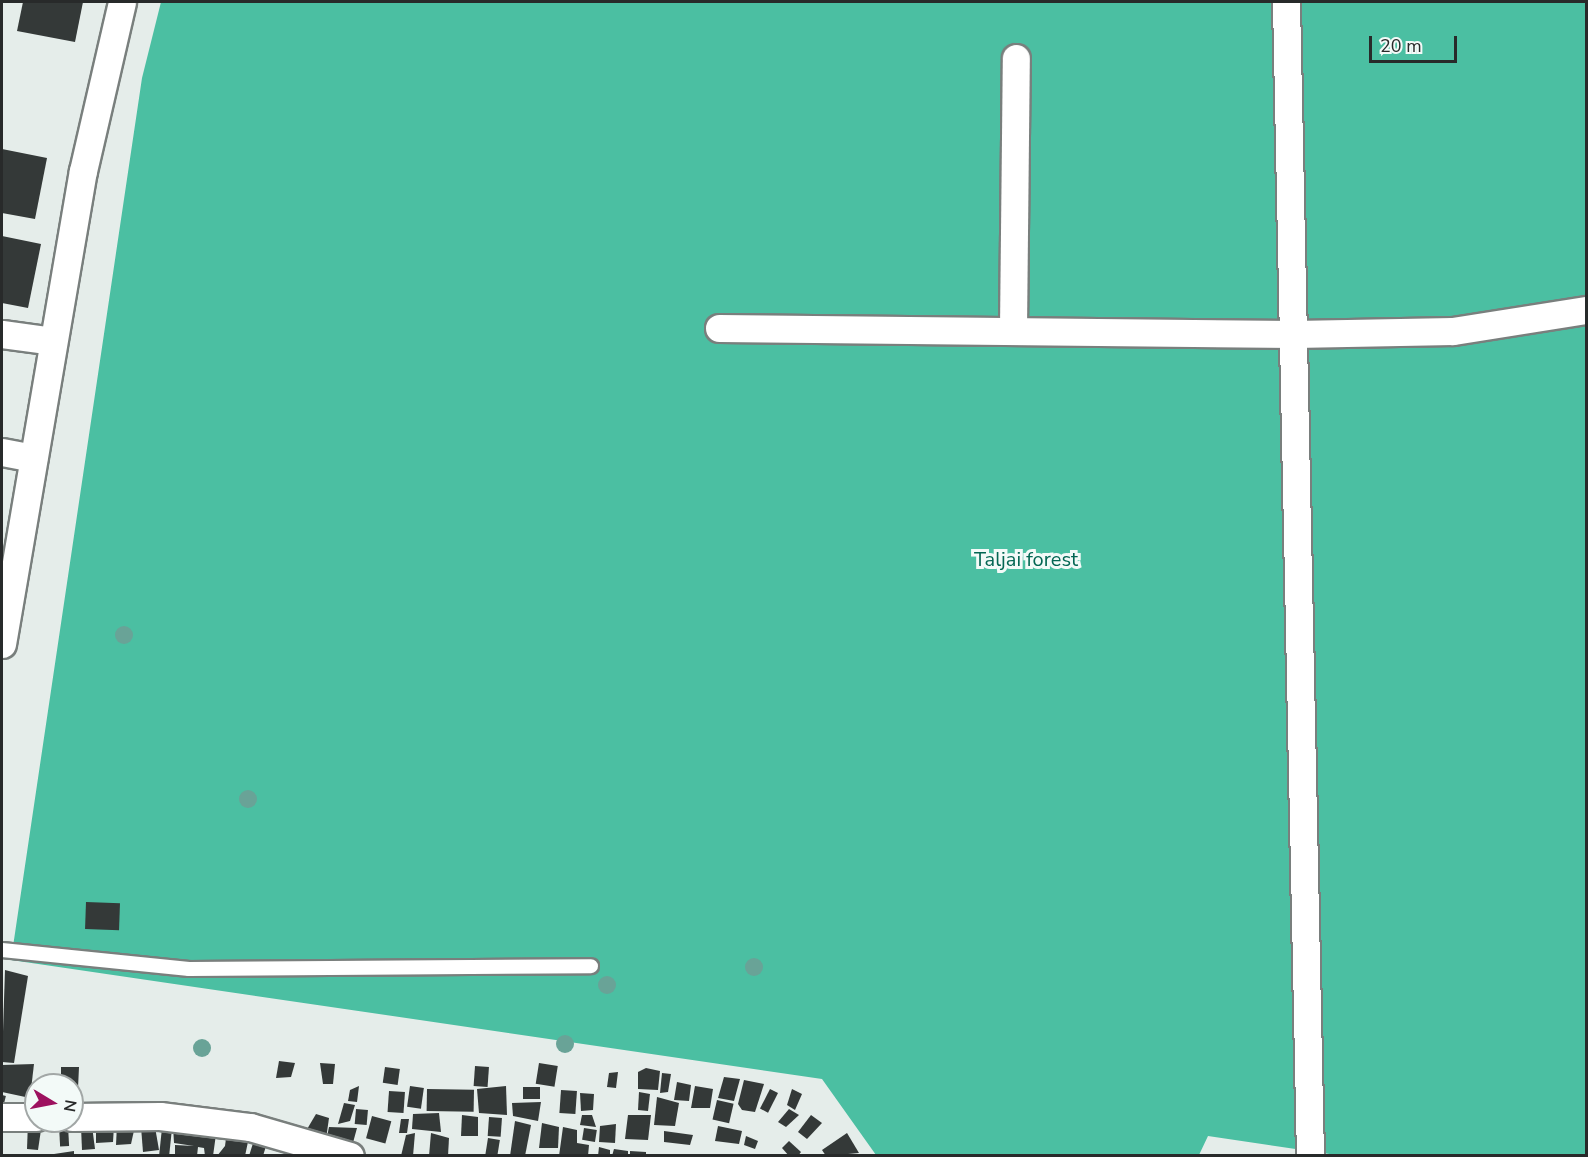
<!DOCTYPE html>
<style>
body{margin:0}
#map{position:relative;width:1588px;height:1157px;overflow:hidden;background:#e5edea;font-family:"Nunito Sans",sans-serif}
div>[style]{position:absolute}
.forest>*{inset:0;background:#4bbfa2}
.building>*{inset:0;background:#343938;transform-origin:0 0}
.roads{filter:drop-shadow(2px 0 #797f7d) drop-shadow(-2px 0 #797f7d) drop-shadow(0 2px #797f7d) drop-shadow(0 -2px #797f7d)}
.lane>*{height:14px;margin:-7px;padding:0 7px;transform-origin:7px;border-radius:7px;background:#fff}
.street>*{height:27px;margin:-13.5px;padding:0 13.5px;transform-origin:13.5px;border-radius:13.5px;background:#fff}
.trees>*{width:18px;height:18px;margin:-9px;border-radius:50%;background:#69a397}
span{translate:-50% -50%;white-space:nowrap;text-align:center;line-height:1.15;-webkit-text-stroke:6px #f3faf8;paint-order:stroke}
.park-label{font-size:20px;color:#036653}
.frame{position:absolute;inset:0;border:3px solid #282a2a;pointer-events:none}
.north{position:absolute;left:24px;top:1073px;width:60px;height:60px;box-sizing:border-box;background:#f3faf8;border:2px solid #a2a7a6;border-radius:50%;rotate:100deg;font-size:16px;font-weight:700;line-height:24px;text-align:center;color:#282a2a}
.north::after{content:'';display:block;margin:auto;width:21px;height:27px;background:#9d115f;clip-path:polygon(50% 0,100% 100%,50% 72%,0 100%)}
.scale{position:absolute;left:1369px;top:36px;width:88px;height:27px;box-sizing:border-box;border:3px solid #282a2a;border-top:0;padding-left:8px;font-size:18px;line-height:21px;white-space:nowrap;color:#282a2a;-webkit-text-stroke:4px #f3faf8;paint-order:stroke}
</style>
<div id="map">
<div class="forest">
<div style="clip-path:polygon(161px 2px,1586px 2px,1586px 1155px,1343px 1156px,1208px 1136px,1199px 1155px,876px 1155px,822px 1079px,11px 960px,142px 78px)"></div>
</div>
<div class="building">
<div style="clip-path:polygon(23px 2px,83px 2px,75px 42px,17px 31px)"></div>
<div style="clip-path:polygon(2px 149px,47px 158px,35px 219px,2px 213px)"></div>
<div style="clip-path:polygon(2px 236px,41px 244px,28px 308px,2px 303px)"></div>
<div style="left:86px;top:902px;width:34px;height:27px;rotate:2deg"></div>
<div style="clip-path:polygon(5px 970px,28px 976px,14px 1063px,2px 1062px)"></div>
<div style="clip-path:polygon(279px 1061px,295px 1063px,291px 1077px,276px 1078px)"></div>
<div style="clip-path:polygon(320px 1063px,335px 1064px,333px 1084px,323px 1084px)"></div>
<div style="left:539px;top:1063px;width:19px;height:21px;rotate:9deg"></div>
<div style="clip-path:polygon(34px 1064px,30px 1098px,2px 1092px,2px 1065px)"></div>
<div style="left:475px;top:1066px;width:14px;height:20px;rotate:4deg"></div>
<div style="clip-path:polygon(61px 1067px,79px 1067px,77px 1110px,72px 1112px,72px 1085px,61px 1085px)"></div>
<div style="left:385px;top:1067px;width:15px;height:16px;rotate:8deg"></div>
<div style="clip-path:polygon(646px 1068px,660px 1071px,658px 1090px,638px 1089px,638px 1072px)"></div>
<div style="clip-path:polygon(618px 1072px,616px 1088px,607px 1087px,609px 1073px)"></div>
<div style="clip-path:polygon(662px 1073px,671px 1074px,668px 1092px,660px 1093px)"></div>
<div style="clip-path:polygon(724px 1077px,740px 1079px,734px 1101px,718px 1098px)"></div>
<div style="clip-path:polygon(41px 1080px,54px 1081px,54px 1085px,41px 1085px)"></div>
<div style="clip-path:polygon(744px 1080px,764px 1084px,755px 1112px,742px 1110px,738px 1104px)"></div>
<div style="clip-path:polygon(677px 1082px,691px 1085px,689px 1101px,674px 1100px)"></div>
<div style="clip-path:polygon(359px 1086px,357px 1102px,348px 1101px,350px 1090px)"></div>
<div style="left:410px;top:1086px;width:14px;height:21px;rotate:8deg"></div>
<div style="clip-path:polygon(506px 1086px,507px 1115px,479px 1113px,477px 1089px)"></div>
<div style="clip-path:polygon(695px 1086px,713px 1089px,710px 1108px,691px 1108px)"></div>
<div style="left:540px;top:1087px;width:12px;height:17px;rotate:90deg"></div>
<div style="left:427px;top:1089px;width:47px;height:22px;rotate:1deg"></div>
<div style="left:770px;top:1089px;width:9px;height:22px;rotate:27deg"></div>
<div style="clip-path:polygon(792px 1089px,802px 1094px,795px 1110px,787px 1105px)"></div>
<div style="left:561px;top:1090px;width:16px;height:23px;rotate:4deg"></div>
<div style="left:389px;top:1091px;width:16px;height:21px;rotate:4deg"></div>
<div style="clip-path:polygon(639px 1092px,650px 1094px,648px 1111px,638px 1110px)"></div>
<div style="clip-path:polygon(580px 1093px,594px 1094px,593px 1110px,581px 1111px)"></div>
<div style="left:2px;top:1095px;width:4px;height:18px;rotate:14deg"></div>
<div style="clip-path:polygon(657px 1097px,679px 1103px,675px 1126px,654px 1125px)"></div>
<div style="left:717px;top:1100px;width:17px;height:20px;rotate:13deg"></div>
<div style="clip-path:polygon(541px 1102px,538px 1121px,513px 1116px,512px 1103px)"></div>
<div style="clip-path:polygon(344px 1103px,355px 1105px,350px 1121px,338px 1124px)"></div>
<div style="left:356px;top:1109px;width:12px;height:15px;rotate:5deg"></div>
<div style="clip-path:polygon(789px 1109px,799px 1115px,786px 1127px,778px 1122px)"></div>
<div style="clip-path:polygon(439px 1113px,441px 1132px,412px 1129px,413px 1114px)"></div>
<div style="clip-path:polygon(316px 1114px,329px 1118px,326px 1139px,303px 1136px)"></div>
<div style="clip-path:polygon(462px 1115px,478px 1117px,478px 1136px,461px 1136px)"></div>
<div style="clip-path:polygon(582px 1115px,592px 1115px,596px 1127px,580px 1125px)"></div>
<div style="clip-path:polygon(628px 1115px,651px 1115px,648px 1140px,625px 1139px)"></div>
<div style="clip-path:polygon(811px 1115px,822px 1123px,807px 1139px,798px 1132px)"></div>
<div style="left:372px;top:1116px;width:20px;height:23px;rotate:15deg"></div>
<div style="left:489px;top:1117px;width:13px;height:19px;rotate:4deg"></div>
<div style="clip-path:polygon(401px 1119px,409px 1119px,407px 1133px,399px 1133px)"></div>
<div style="clip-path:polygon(515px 1121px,531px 1125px,525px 1156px,510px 1156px)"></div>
<div style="clip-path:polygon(28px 1122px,42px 1123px,38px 1150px,27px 1149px)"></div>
<div style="clip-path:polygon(96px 1123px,114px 1125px,113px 1142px,96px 1143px)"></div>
<div style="clip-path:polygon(542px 1123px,559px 1127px,558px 1148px,539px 1148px)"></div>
<div style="clip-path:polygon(117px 1124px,135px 1126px,131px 1144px,116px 1145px)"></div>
<div style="clip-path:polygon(616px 1124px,615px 1143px,599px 1142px,600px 1126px)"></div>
<div style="left:68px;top:1125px;width:21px;height:9px;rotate:87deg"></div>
<div style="clip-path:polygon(92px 1126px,95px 1149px,82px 1150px,81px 1127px)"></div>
<div style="clip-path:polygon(173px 1126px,217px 1127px,213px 1156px,205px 1156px,204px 1148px,198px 1147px,197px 1156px,175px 1156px,175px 1145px,194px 1146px,174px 1143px)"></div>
<div style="clip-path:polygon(718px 1126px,742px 1131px,739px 1144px,715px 1141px)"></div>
<div style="clip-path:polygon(141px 1127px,155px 1127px,159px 1150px,143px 1152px)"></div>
<div style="clip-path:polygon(329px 1127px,357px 1128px,351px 1150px,325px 1146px)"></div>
<div style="clip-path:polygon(563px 1127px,577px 1130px,577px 1143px,589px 1145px,588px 1156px,559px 1156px)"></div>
<div style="left:162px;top:1128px;width:10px;height:28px;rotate:6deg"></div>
<div style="left:584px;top:1128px;width:13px;height:12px;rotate:9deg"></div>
<div style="clip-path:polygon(227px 1131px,249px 1137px,245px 1156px,217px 1156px,225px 1146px)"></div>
<div style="clip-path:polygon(664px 1131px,693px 1135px,690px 1145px,664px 1142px)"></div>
<div style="clip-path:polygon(415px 1133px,413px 1156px,401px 1156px,406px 1135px)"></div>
<div style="clip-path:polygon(431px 1133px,449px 1138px,448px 1156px,429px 1156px)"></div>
<div style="clip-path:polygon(847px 1133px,859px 1153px,826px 1156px,822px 1150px)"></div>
<div style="clip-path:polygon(746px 1136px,758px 1141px,755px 1149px,744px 1145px)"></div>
<div style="left:488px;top:1138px;width:12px;height:18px;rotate:9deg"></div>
<div style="clip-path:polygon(254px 1140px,266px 1146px,263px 1156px,249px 1156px)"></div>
<div style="clip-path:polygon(789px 1141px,801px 1152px,798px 1156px,789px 1156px,782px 1148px)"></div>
<div style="clip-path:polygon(599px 1147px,610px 1150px,610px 1156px,598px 1156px)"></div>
<div style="clip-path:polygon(614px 1149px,628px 1151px,628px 1156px,612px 1156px)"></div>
<div style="clip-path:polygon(74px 1151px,74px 1156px,54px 1156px,54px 1154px)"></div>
<div style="clip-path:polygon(630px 1151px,646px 1152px,646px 1156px,630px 1156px)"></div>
</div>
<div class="roads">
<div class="lane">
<div style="left:2px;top:950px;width:188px;rotate:5.8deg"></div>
<div style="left:189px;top:969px;width:402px;rotate:-0.4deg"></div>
</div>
<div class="street">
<div style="left:1286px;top:2px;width:1154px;rotate:88.81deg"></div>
<div style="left:719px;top:328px;width:575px;rotate:0.6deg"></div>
<div style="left:1294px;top:334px;width:159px;rotate:-1.1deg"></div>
<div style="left:1453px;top:331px;width:135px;rotate:-9deg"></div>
<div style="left:1013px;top:328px;width:270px;rotate:-89.4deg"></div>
<div style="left:2px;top:334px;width:51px;rotate:7.8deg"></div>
<div style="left:2px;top:452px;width:32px;rotate:11deg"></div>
<div style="left:2px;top:644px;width:480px;rotate:-80.3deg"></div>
<div style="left:83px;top:171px;width:173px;rotate:-77deg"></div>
<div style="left:2px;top:1117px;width:34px"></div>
<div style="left:72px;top:1117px;width:88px;rotate:-0.7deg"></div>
<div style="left:160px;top:1116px;width:91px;rotate:7deg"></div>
<div style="left:250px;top:1127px;width:104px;rotate:16.2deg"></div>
</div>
</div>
<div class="trees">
<div style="left:124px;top:635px"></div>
<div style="left:248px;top:799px"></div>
<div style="left:754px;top:967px"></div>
<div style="left:607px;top:985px"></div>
<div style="left:565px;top:1044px"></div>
<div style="left:202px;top:1048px"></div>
</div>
<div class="park-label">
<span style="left:1026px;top:559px">Taljai forest</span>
</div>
<div class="frame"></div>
<div class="north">N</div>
<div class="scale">20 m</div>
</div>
